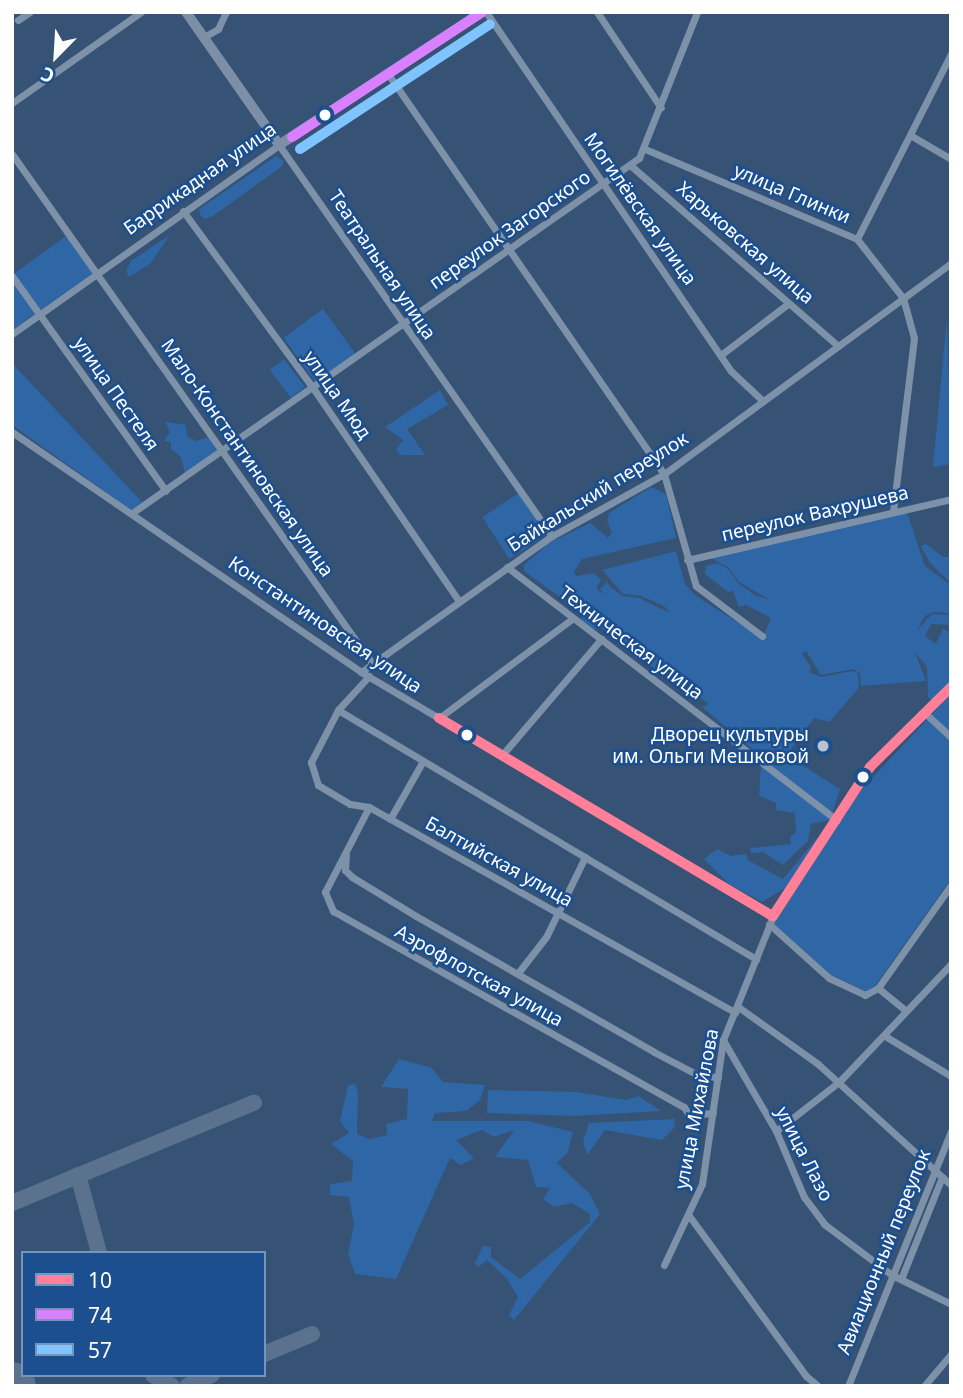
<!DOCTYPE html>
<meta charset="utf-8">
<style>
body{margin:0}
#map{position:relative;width:963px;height:1398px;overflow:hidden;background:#365274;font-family:"Noto Sans",sans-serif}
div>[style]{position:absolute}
.green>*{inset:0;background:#2f66a5;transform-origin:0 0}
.taxiway>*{height:16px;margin:-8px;padding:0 8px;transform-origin:8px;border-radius:8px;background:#5a728e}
.runway>*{height:42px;margin:-21px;padding:0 21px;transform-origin:21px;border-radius:21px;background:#5a728e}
.minor>*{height:7px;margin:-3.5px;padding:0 3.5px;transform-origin:3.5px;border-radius:3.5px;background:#7d92a8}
.major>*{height:10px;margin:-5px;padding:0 5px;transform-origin:5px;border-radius:5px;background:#7d8ea7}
.bus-1>*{height:10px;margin:-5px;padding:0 5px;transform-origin:5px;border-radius:5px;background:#ff8098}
.bus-2>*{height:10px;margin:-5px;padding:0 5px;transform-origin:5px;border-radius:5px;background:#d880ff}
.bus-3>*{height:10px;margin:-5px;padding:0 5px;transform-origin:5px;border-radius:5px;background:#80c4ff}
.dots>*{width:19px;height:19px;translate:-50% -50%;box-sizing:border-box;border:4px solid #1b4f8f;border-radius:50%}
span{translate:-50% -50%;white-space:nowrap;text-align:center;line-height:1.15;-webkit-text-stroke:5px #1b4f8f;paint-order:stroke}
.street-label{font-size:19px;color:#fff}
.poi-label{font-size:19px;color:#fff}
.right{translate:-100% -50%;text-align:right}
.frame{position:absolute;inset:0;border:14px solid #fff;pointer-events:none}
.legend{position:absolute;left:21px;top:1251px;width:245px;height:126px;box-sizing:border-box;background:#1b4f8f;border:2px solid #7695bc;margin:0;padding:9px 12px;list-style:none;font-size:21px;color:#fff}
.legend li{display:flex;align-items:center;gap:14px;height:35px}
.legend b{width:35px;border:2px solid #7695bc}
.north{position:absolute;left:21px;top:21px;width:70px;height:70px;-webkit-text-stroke:5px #1b4f8f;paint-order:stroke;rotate:204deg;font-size:19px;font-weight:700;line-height:28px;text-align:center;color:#fff}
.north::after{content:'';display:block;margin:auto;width:24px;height:32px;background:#fff;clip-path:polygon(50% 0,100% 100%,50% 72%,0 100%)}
</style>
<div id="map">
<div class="green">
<div style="clip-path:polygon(276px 156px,284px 161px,281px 167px,213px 216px,204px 219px,200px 214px,199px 209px)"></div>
<div style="clip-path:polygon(170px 235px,150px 264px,129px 277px,126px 271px,131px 261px)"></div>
<div style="clip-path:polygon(66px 236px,93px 273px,12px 330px,12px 275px)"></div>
<div style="left:323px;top:309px;width:56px;height:49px;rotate:54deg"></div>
<div style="clip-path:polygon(947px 317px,951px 464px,933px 467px)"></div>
<div style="left:284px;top:359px;width:35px;height:18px;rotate:53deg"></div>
<div style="clip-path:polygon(12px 363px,142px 502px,131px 510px,12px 425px)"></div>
<div style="clip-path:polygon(440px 390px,448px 405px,407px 429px,425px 455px,401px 455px,396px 450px,403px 440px,385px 427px)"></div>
<div style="clip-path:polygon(165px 422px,186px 425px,187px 436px,196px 441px,209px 437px,217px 452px,185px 474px,181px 457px,171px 449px,171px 442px,164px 441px,170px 432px)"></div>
<div style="clip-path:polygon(651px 487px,666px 494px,676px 538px,582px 559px,574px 572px,576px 576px,594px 573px,601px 580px,597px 587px,599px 591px,605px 595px,600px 589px,607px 582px,611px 588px,623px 596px,639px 598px,670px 613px,664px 606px,641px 596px,623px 594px,602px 570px,676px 551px,685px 584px,696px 596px,767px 641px,764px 635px,771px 618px,746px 605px,739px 607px,733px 591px,728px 592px,705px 574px,706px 566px,717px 563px,727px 568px,738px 583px,755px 595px,770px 600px,739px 582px,728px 567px,710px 558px,907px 512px,925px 566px,951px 585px,951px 613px,933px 612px,925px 616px,917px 630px,932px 614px,951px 615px,951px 625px,931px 624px,925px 636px,936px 644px,943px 628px,951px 633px,951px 685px,933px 701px,928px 697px,927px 667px,915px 652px,926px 681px,861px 686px,860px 673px,853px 669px,821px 675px,806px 651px,802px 654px,811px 667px,809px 672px,821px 677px,852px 671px,858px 673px,859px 681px,858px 689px,829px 722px,814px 718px,784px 759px,780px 757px,783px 764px,802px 765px,840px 789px,830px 820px,811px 824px,808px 841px,783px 865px,763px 852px,751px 853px,750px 848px,791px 844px,790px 837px,796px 832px,795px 813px,776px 810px,776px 803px,759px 796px,761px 766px,775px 761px,767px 752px,761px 756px,702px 707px,709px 704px,672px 676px,657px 671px,601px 628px,594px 629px,581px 620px,582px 605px,568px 603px,524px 571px,524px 565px,549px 543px,590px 523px,608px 538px,612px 533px,607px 521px,609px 513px)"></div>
<div style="left:519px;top:493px;width:50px;height:44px;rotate:57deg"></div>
<div style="clip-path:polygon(926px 544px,943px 557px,951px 557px,951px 583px,930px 563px,921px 546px)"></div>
<div style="clip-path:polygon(951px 694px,951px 879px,875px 986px,866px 991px,831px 975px,774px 924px,858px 793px)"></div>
<div style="clip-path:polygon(817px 838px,816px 847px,785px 888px,762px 902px,730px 885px,704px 859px,717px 849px,731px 856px,746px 854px,748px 860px,783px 879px)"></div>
<div style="clip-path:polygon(399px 1059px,432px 1068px,443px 1082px,485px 1085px,480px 1100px,466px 1111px,435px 1113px,432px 1121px,528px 1121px,573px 1132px,568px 1152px,557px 1163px,590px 1194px,600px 1214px,514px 1320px,509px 1315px,518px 1297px,507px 1279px,487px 1260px,478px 1267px,475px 1263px,483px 1246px,491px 1247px,491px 1257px,520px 1279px,590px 1222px,590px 1214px,572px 1203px,554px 1207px,543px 1199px,550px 1188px,536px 1187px,528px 1160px,495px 1157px,514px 1130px,494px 1137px,482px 1130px,456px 1140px,474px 1158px,461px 1165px,450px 1158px,396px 1279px,355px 1274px,348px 1254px,354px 1225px,349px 1197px,330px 1195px,330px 1184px,352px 1181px,353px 1161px,331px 1144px,349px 1133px,340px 1121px,348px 1085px,355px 1084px,358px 1092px,357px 1134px,370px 1139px,387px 1135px,386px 1124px,407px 1119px,408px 1089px,381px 1087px)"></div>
<div style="clip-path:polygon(488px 1090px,576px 1092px,626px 1100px,639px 1096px,661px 1111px,575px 1116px,487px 1113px)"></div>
<div style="clip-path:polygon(675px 1119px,674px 1128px,662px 1140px,605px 1130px,587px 1155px,583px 1141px,589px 1123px)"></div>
</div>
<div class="taxiway">
<div style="left:78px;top:1175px;width:81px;rotate:74.9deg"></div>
<div style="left:12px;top:1203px;width:262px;rotate:-22.5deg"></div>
<div style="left:264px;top:1354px;width:52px;rotate:-22.6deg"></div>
<div style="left:153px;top:1375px;width:22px;rotate:30deg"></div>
<div style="left:187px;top:1386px;width:27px;rotate:-24deg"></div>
</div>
<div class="runway">
<div style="left:12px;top:1383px;width:4px;rotate:45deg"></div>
</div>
<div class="minor">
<div style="left:486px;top:12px;width:435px;rotate:55.7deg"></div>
<div style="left:731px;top:371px;width:44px;rotate:43.2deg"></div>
<div style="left:597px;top:12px;width:115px;rotate:56.3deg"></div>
<div style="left:18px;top:20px;width:14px;rotate:-34deg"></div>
<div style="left:204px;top:37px;width:16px;rotate:-30deg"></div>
<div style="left:218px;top:29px;width:19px;rotate:-65deg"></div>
<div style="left:388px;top:74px;width:486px;rotate:55.4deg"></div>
<div style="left:664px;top:474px;width:116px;rotate:74.1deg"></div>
<div style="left:696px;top:586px;width:83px;rotate:37.1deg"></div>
<div style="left:12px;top:103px;width:158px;rotate:-35.2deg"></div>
<div style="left:910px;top:135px;width:48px;rotate:30.3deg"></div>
<div style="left:645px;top:149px;width:230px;rotate:23deg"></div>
<div style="left:857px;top:239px;width:75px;rotate:52.1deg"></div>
<div style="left:903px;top:298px;width:41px;rotate:74.6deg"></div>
<div style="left:914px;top:338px;width:175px;rotate:96.9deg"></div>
<div style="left:12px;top:154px;width:622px;rotate:54.75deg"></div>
<div style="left:630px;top:165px;width:276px;rotate:41deg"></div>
<div style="left:183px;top:211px;width:220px;rotate:53.7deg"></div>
<div style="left:313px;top:388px;width:258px;rotate:55.6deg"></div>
<div style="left:857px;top:239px;width:208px;rotate:-63.1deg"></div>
<div style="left:12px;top:276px;width:264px;rotate:54.4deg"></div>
<div style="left:12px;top:334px;width:327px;rotate:-35.3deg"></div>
<div style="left:279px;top:145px;width:477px;rotate:55.1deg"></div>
<div style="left:722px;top:354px;width:84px;rotate:-37.3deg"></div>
<div style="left:12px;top:432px;width:424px;rotate:34.5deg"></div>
<div style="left:361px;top:672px;width:479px;rotate:30.6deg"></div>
<div style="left:132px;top:513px;width:619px;rotate:-35deg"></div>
<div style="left:639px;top:158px;width:157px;rotate:-68.3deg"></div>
<div style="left:687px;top:560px;width:271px;rotate:-13deg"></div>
<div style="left:507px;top:567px;width:416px;rotate:37.5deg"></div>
<div style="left:361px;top:672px;width:234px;rotate:-35.5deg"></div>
<div style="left:552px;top:536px;width:128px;rotate:-29deg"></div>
<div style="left:664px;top:474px;width:356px;rotate:-36.3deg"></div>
<div style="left:369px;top:676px;width:46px;rotate:132.4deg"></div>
<div style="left:338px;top:710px;width:59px;rotate:117.4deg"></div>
<div style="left:311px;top:762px;width:24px;rotate:73deg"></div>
<div style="left:318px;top:785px;width:37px;rotate:31deg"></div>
<div style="left:350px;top:804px;width:19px;rotate:9deg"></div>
<div style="left:369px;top:807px;width:420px;rotate:29.3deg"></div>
<div style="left:338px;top:710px;width:487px;rotate:30.8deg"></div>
<div style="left:925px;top:713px;width:35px;rotate:43deg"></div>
<div style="left:439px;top:718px;width:167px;rotate:-36.7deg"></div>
<div style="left:502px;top:755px;width:153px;rotate:-49.5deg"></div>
<div style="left:369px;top:807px;width:96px;rotate:117.4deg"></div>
<div style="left:325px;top:892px;width:21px;rotate:67deg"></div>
<div style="left:333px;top:911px;width:402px;rotate:29.2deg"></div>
<div style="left:684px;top:1107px;width:9px;rotate:58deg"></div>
<div style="left:689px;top:1115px;width:24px;rotate:-5deg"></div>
<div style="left:390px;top:819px;width:67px;rotate:-60.4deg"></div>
<div style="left:346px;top:855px;width:15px;rotate:94deg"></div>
<div style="left:345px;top:870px;width:10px;rotate:45deg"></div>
<div style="left:352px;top:877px;width:75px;rotate:31.4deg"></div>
<div style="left:416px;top:916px;width:274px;rotate:29.7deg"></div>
<div style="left:654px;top:1052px;width:52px;rotate:27.6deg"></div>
<div style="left:700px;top:1076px;width:18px;rotate:3deg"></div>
<div style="left:769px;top:924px;width:81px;rotate:42deg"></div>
<div style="left:829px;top:978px;width:40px;rotate:25deg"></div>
<div style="left:865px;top:995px;width:15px;rotate:-28deg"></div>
<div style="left:878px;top:988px;width:126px;rotate:-54.7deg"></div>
<div style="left:518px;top:973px;width:46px;rotate:-52.1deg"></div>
<div style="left:546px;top:937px;width:89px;rotate:-64deg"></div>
<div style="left:878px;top:988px;width:36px;rotate:39deg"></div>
<div style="left:737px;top:1006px;width:100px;rotate:35.6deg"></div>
<div style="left:818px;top:1064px;width:180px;rotate:42.3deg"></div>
<div style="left:885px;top:1036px;width:77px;rotate:31.2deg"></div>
<div style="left:723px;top:1040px;width:105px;rotate:59.8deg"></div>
<div style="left:776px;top:1131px;width:72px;rotate:67deg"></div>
<div style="left:804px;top:1197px;width:34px;rotate:53deg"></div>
<div style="left:824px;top:1224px;width:85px;rotate:36.9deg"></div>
<div style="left:892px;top:1275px;width:66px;rotate:26.2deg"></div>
<div style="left:776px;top:1131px;width:80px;rotate:-37.9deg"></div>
<div style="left:839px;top:1082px;width:163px;rotate:-46.5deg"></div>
<div style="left:690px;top:1217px;width:197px;rotate:53.9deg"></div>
<div style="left:806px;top:1376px;width:16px;rotate:40deg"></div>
<div style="left:664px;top:1265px;width:89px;rotate:-64.9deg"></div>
<div style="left:702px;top:1184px;width:146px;rotate:-81.7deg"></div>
<div style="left:723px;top:1040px;width:134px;rotate:-68deg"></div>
<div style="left:773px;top:916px;width:178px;rotate:-56.9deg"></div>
<div style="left:870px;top:767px;width:114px;rotate:-44.6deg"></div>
<div style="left:901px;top:1279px;width:110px;rotate:-68.1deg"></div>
<div style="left:848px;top:1386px;width:275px;rotate:-68deg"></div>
<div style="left:924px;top:1386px;width:42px;rotate:-49.8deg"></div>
</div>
<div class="major">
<div style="left:186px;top:12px;width:162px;rotate:55deg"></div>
<div style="left:279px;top:145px;width:243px;rotate:-33.2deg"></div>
</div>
<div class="bus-1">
<div style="left:439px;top:718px;width:388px;rotate:30.7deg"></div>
<div style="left:773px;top:916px;width:178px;rotate:-56.9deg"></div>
<div style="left:870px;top:767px;width:114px;rotate:-44.6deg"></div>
</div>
<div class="bus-2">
<div style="left:292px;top:137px;width:227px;rotate:-33.3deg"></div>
</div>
<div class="bus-3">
<div style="left:300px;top:149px;width:227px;rotate:-33.3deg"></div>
</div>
<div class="dots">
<div style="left:325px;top:115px;background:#fff"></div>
<div style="left:467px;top:735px;background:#fff"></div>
<div style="left:823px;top:746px;background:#b9c2ce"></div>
<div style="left:863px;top:777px;background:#fff"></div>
</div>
<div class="street-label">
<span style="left:200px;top:179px;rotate:-35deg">Баррикадная улица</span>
<span style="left:792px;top:194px;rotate:23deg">улица Глинки</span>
<span style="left:640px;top:209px;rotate:55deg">Могилёвская улица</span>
<span style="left:510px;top:230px;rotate:-35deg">переулок Загорского</span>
<span style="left:745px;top:243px;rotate:41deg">Харьковская улица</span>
<span style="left:382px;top:265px;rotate:56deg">Театральная улица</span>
<span style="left:116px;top:394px;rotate:55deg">улица Пестеля</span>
<span style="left:337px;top:395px;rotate:55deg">улица Мюд</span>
<span style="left:247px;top:458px;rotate:55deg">Мало-Константиновская улица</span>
<span style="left:598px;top:492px;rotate:-32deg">Байкальский переулок</span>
<span style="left:815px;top:514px;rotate:-13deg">переулок Вахрушева</span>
<span style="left:325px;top:625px;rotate:34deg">Константиновская улица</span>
<span style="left:631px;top:643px;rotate:37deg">Техническая улица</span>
<span style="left:499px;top:862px;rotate:29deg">Балтийская улица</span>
<span style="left:479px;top:976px;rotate:29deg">Аэрофлотская улица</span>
<span style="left:697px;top:1109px;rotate:-79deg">улица Михайлова</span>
<span style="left:804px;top:1154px;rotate:63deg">улица Лазо</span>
<span style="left:884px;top:1252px;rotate:-68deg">Авиационный переулок</span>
</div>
<div class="poi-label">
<span class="right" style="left:809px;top:746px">Дворец культуры<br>им. Ольги Мешковой</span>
</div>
<div class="frame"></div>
<ul class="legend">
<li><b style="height:9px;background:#ff8098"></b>10</li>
<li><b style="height:9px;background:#d880ff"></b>74</li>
<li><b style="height:9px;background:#80c4ff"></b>57</li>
</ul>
<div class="north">С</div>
</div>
